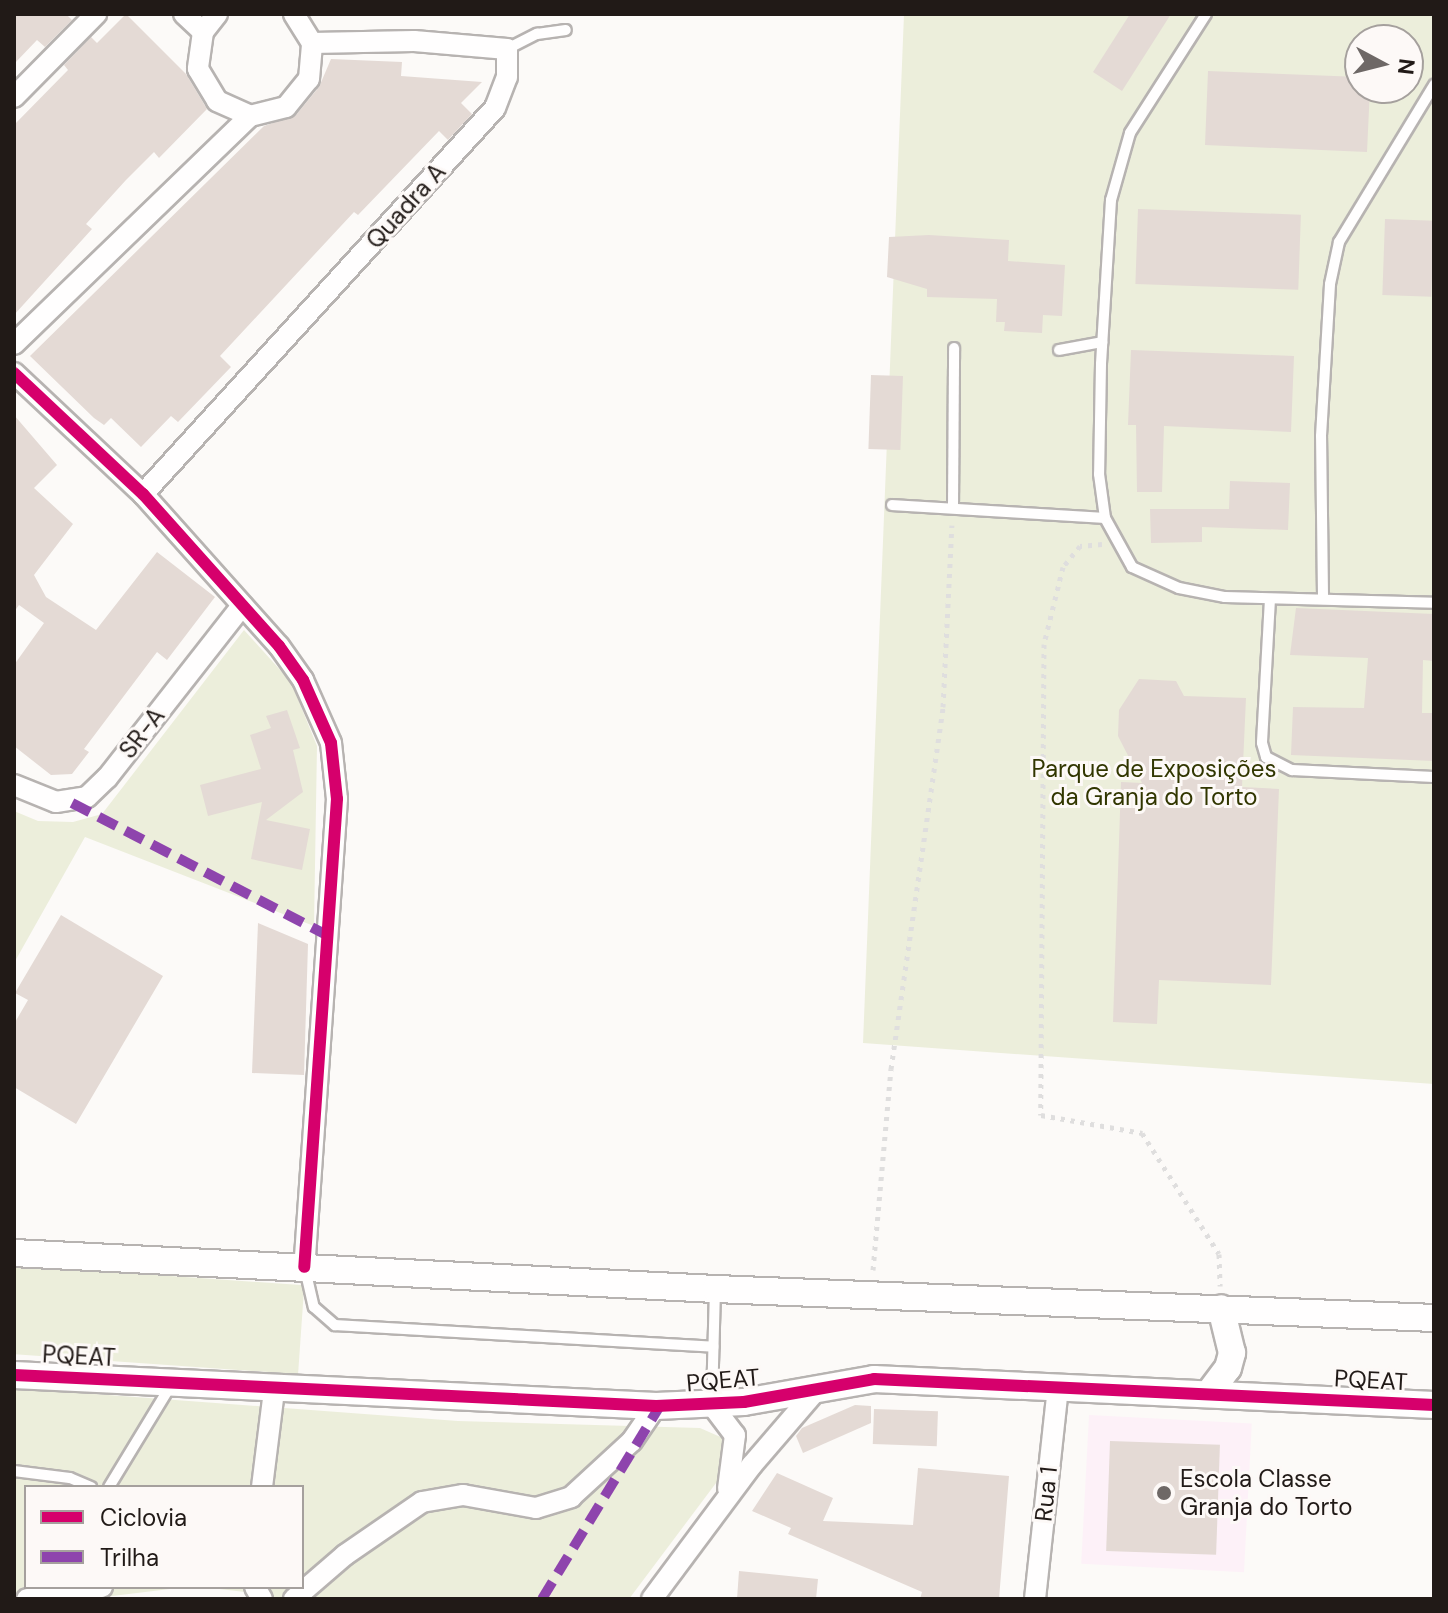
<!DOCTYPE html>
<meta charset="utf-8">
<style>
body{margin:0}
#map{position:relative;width:1448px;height:1613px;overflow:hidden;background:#fcfaf8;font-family:"DM Sans",sans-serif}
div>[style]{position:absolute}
.education>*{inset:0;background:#fdf1f8;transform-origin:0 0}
.green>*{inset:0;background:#eceedb;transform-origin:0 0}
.building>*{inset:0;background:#e4dad5;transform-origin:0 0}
.path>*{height:5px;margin-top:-2.5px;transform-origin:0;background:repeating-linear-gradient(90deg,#dfdede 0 4px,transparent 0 10px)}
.roads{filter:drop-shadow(2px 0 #b7b3b1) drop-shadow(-2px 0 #b7b3b1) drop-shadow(0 2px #b7b3b1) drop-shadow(0 -2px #b7b3b1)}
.service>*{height:10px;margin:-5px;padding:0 5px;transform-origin:5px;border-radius:5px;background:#fffefe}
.minor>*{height:20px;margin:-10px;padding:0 10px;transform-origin:10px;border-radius:10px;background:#fffefe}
.tertiary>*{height:26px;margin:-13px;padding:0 13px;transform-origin:13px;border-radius:13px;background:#fffefe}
.quiet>*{height:10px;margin-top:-5px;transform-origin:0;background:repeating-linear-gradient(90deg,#8e44ad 0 20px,transparent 0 30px)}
.cycleway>*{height:12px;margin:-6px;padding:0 6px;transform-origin:6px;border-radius:6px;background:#d6006c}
.dots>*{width:22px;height:22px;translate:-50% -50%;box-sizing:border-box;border:4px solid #fdf9f7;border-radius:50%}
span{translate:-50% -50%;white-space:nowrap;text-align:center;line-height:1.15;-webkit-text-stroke:6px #fdf9f7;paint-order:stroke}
.street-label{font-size:24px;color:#211a17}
.park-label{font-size:24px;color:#313600}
.poi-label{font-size:24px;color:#211a17}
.left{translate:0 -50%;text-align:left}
.frame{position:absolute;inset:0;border:16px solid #211a17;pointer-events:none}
.legend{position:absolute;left:24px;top:1485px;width:280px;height:104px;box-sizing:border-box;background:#fdf9f7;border:2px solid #a5a09d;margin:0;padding:10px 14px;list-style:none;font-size:24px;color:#211a17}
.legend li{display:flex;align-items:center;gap:16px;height:40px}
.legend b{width:40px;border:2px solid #a5a09d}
.north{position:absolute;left:1344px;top:24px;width:80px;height:80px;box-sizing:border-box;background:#fdf9f7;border:2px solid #a5a09d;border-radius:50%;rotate:97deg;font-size:22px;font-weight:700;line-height:32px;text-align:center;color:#211a17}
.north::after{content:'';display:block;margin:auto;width:28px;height:36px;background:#6e6866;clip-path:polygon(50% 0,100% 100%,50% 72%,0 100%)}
</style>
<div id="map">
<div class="education">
<div style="left:1089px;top:1415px;width:163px;height:149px;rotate:3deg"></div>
</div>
<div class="green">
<div style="clip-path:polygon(evenodd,904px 14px,1434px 14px,1434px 1084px,863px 1043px,904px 14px,1360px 40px,1408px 40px,1408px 88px,1360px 88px,1360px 40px)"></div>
<div style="clip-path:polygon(244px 630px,291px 682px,317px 746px,314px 926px,85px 837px,14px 963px,14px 811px,38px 821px,73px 822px,102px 814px)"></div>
<div style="left:14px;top:1265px;width:291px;height:89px;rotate:4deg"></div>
<div style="clip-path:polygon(14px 1388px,458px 1421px,700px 1428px,725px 1439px,722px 1475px,629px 1599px,255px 1599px,253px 1593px,203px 1587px,302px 1587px,302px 1487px,26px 1487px,26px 1587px,186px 1587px,88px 1599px,14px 1599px)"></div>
</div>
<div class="building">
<div style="clip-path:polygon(14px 14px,66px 14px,72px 20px,45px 47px,37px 40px,14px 64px)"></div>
<div style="clip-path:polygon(126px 14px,186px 74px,207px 109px,159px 158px,154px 152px,126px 180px,86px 224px,92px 229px,14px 315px,14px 125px,68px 70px,64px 65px,91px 37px,97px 43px)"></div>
<div style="clip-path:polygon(1130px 14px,1171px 14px,1122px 91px,1093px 72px)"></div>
<div style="clip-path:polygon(331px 59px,402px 62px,401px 76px,482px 82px,461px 103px,472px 114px,448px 140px,439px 131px,358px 215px,354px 212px,220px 356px,231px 367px,178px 422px,171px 416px,141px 447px,111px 418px,104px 425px,94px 418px,30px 356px,264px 126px,296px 115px,319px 87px)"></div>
<div style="clip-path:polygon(1208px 71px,1360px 77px,1360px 88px,1370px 88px,1367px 152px,1205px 145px)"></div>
<div style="left:1138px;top:209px;width:163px;height:75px;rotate:2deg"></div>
<div style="left:1385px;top:219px;width:49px;height:76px;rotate:2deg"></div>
<div style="clip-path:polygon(929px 235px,1009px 240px,1008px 261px,1065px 265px,1062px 316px,1043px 315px,1042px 333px,1004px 331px,1005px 322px,996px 322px,997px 299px,927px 297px,927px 289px,887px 277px,889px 237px)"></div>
<div style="clip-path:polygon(1131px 350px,1294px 356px,1291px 432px,1164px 426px,1162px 492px,1137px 492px,1136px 425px,1128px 425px)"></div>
<div style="left:871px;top:375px;width:32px;height:74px;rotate:2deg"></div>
<div style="clip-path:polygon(14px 415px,57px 465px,34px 488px,73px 524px,34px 575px,46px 597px,96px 630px,157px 552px,215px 597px,167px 660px,157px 652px,84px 749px,89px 752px,72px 774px,51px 775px,14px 746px,14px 665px,44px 623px,19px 605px,14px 612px)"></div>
<div style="clip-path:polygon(1230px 481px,1290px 483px,1288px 530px,1202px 527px,1202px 542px,1151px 543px,1150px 509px,1229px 509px)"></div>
<div style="clip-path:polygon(1296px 608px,1434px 614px,1434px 661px,1423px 660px,1422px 713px,1434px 713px,1434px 761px,1291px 755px,1293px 707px,1364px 708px,1368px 658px,1290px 655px)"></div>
<div style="clip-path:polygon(1139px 679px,1176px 681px,1184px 696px,1246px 698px,1242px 787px,1279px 789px,1271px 985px,1159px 980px,1157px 1024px,1113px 1022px,1121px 782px,1142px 783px,1118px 736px,1119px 710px)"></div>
<div style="clip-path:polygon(287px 710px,300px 748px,293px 750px,303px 792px,266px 820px,310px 829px,302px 870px,251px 859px,262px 802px,208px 816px,200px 785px,261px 769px,250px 735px,271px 728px,266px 716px)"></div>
<div style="clip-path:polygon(61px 915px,163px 976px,76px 1124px,14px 1087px,14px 1024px,28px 1000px,15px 993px)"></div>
<div style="clip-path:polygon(258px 923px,308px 944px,304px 1075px,252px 1073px)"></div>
<div style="clip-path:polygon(855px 1405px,871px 1406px,871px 1423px,803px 1453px,796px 1436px,802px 1428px)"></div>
<div style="left:874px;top:1409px;width:64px;height:35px;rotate:2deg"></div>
<div style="left:1110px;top:1441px;width:110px;height:110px;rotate:2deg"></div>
<div style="clip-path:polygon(918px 1468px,1009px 1476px,999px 1599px,920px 1599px,922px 1592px,788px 1534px,791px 1528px,752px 1511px,777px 1473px,833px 1498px,823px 1521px,913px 1525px)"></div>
<div style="clip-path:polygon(739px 1571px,818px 1579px,816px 1599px,737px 1599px)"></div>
</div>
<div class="path">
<div style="left:1102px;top:544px;width:22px;rotate:175deg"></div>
<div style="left:1080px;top:546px;width:27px;rotate:129deg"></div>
<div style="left:1063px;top:567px;width:79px;rotate:103.9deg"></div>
<div style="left:1044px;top:644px;width:471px;rotate:90.4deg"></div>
<div style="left:1041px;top:1115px;width:103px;rotate:10.1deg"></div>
<div style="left:1142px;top:1133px;width:143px;rotate:57.5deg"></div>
<div style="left:1219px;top:1254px;width:32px;rotate:88deg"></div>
<div style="left:873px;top:1270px;width:202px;rotate:-84.9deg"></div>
<div style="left:891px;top:1069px;width:366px;rotate:-81.8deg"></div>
<div style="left:943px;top:707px;width:182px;rotate:-87.2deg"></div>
</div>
<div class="roads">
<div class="service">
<div style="left:1206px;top:14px;width:141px;rotate:122.6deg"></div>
<div style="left:1130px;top:133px;width:70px;rotate:105.8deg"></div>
<div style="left:1111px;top:200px;width:164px;rotate:93.5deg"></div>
<div style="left:1101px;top:364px;width:110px;rotate:91deg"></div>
<div style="left:1099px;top:474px;width:44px;rotate:82.2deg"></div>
<div style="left:1105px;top:518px;width:56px;rotate:61.1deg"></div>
<div style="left:1132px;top:567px;width:51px;rotate:24.1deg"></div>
<div style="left:1179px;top:588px;width:47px;rotate:11.1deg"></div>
<div style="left:1225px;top:597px;width:209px;rotate:1.6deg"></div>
<div style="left:507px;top:49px;width:34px;rotate:-27deg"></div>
<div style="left:537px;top:34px;width:29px;rotate:-8deg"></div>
<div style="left:1059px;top:350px;width:44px;rotate:-10.5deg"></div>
<div style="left:892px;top:505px;width:213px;rotate:3.5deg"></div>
<div style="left:953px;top:507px;width:159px;rotate:-89.6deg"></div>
<div style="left:1323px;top:596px;width:160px;rotate:-90.7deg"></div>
<div style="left:1321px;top:436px;width:152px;rotate:-86.6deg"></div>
<div style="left:1330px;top:284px;width:43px;rotate:-77.9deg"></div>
<div style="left:1339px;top:242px;width:184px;rotate:-58.8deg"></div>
<div style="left:1270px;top:599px;width:144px;rotate:93.2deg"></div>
<div style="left:1262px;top:743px;width:15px;rotate:74deg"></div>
<div style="left:1266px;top:757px;width:29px;rotate:27deg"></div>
<div style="left:1292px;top:770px;width:142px;rotate:2.8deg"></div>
<div style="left:305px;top:1269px;width:39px;rotate:77deg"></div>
<div style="left:314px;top:1307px;width:28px;rotate:41deg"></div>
<div style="left:335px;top:1325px;width:379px;rotate:3.3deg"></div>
<div style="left:712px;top:1403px;width:112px;rotate:-88.5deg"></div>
<div style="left:14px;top:1471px;width:56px;rotate:7.1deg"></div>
<div style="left:70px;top:1478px;width:23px;rotate:23deg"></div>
<div style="left:109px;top:1487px;width:119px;rotate:-58.7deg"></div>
</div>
<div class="minor">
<div style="left:184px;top:14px;width:26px;rotate:43deg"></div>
<div style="left:217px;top:14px;width:23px;rotate:128deg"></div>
<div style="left:203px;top:32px;width:37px;rotate:98deg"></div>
<div style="left:198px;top:69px;width:37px;rotate:59deg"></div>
<div style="left:217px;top:101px;width:36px;rotate:24deg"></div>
<div style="left:250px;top:116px;width:37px;rotate:-14deg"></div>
<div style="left:286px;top:107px;width:36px;rotate:-51deg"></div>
<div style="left:309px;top:79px;width:36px;rotate:-85deg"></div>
<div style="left:312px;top:43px;width:34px;rotate:-122deg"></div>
<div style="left:14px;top:97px;width:117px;rotate:-45.3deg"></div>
<div style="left:14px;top:344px;width:328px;rotate:-44deg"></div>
<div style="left:14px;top:373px;width:177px;rotate:43.2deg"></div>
<div style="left:143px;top:494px;width:204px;rotate:48.2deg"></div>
<div style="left:279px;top:646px;width:42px;rotate:54.8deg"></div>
<div style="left:303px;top:680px;width:69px;rotate:66deg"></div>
<div style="left:331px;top:743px;width:56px;rotate:83.9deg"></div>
<div style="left:337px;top:799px;width:469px;rotate:94deg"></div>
<div style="left:143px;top:494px;width:522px;rotate:-47.64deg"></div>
<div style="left:495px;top:108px;width:33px;rotate:-69deg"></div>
<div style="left:507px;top:77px;width:28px;rotate:-90deg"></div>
<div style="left:507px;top:49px;width:93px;rotate:-175.1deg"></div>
<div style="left:414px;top:41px;width:102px;rotate:178.9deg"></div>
<div style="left:14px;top:785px;width:45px;rotate:22deg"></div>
<div style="left:56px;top:802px;width:31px;rotate:-9deg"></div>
<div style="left:87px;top:797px;width:28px;rotate:-44deg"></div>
<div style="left:107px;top:778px;width:219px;rotate:-51.9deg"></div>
<div style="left:712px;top:1405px;width:38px;rotate:53deg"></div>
<div style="left:735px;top:1435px;width:54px;rotate:97.4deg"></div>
<div style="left:262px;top:1487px;width:98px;rotate:-82.9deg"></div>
<div style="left:255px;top:1587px;width:14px;rotate:60deg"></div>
<div style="left:27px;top:1599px;width:76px;rotate:-9.1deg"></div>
<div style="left:294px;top:1599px;width:67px;rotate:-40.8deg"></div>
<div style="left:345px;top:1555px;width:93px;rotate:-34.5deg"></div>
<div style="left:422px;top:1502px;width:42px;rotate:-9.7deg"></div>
<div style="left:463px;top:1495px;width:74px;rotate:10.1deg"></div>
<div style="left:536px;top:1508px;width:37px;rotate:-17deg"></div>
<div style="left:571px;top:1497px;width:83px;rotate:-42.6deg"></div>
<div style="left:632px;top:1441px;width:42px;rotate:-55.6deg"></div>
<div style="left:652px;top:1599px;width:167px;rotate:-53.3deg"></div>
<div style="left:752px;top:1465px;width:103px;rotate:-49.3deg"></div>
<div style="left:1035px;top:1599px;width:212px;rotate:-83.8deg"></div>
</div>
<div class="tertiary">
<div style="left:14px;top:1253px;width:703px;rotate:2.94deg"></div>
<div style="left:716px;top:1289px;width:719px;rotate:2.31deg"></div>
<div style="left:14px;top:1375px;width:643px;rotate:2.76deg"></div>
<div style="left:656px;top:1406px;width:88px;rotate:-2.6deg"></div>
<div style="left:744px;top:1402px;width:132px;rotate:-10deg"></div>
<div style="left:874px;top:1379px;width:561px;rotate:2.66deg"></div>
<div style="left:1209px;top:1393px;width:31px;rotate:-53deg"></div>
<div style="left:1228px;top:1368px;width:16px;rotate:-75deg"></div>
<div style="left:1232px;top:1353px;width:46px;rotate:-103.7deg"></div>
</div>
</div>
<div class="quiet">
<div style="left:72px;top:803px;width:289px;rotate:27.4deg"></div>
<div style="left:542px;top:1599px;width:226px;rotate:-58.6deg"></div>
</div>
<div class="cycleway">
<div style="left:14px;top:373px;width:177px;rotate:43.2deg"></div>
<div style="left:143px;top:494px;width:204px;rotate:48.2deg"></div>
<div style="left:279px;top:646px;width:42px;rotate:54.8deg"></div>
<div style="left:303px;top:680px;width:69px;rotate:66deg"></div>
<div style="left:331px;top:743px;width:56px;rotate:83.9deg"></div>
<div style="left:337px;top:799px;width:469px;rotate:94deg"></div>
<div style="left:14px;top:1375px;width:643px;rotate:2.76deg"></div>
<div style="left:656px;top:1406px;width:88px;rotate:-2.6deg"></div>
<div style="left:744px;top:1402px;width:132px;rotate:-10deg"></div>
<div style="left:874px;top:1379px;width:561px;rotate:2.66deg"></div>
</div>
<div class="dots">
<div style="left:1164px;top:1493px;background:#6e6866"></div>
</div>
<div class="street-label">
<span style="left:406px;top:206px;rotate:-48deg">Quadra A</span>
<span style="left:142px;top:733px;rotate:-52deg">SR-A</span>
<span style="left:79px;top:1356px;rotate:3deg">PQEAT</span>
<span style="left:723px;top:1380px;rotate:-5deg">PQEAT</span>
<span style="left:1371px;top:1380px;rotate:3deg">PQEAT</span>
<span style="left:1046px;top:1494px;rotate:-84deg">Rua 1</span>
</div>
<div class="park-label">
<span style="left:1154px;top:783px">Parque de Exposições<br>da Granja do Torto</span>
</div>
<div class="poi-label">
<span class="left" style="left:1180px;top:1493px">Escola Classe<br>Granja do Torto</span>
</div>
<div class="frame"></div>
<ul class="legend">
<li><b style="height:10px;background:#d6006c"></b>Ciclovia</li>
<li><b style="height:10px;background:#8e44ad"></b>Trilha</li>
</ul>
<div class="north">N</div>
</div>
